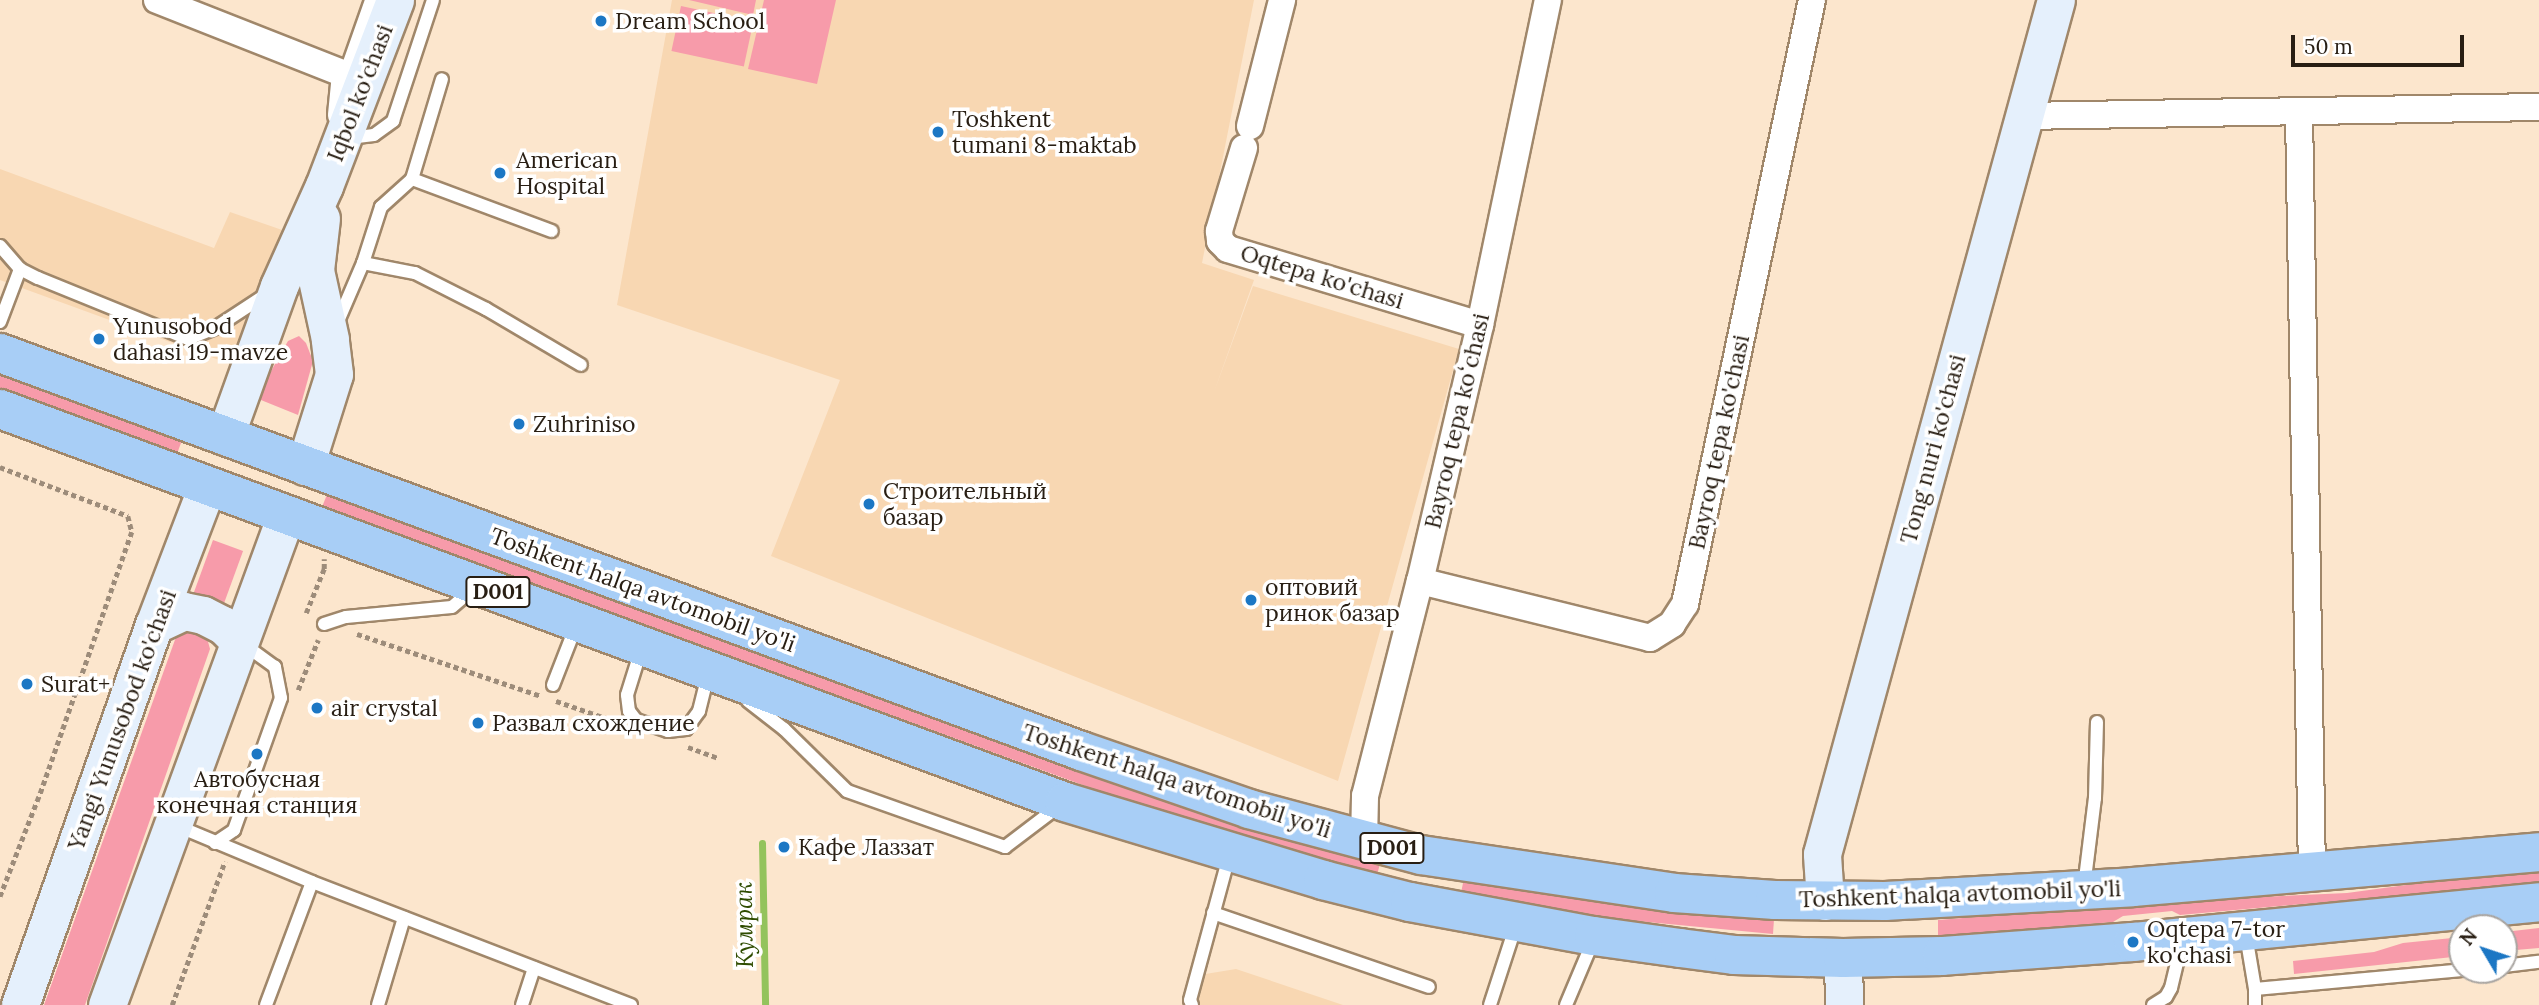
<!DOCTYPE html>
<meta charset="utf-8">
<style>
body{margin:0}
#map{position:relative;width:2539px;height:1005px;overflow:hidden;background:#fce6cd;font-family:Lora,serif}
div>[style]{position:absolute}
.built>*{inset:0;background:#f8d7b2}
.green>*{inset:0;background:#f79baa;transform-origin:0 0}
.stream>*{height:7px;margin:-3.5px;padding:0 3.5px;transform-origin:3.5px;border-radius:3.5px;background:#93c35c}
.path>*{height:4.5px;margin-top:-2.25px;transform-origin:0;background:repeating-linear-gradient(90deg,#9d8c7a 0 5px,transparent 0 8.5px)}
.roads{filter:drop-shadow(2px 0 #a0876a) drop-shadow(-2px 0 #a0876a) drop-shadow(0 2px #a0876a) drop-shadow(0 -2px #a0876a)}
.lane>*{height:12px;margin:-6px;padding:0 6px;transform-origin:6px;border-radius:6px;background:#fff}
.street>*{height:26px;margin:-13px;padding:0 13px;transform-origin:13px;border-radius:13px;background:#fff}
.secondary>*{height:37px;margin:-18.5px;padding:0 18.5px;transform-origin:18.5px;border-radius:18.5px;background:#e5f0fc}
.highway>*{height:38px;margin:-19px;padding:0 19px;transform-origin:19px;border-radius:19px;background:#a8cef6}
.dots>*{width:19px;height:19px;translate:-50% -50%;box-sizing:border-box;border:4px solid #fff;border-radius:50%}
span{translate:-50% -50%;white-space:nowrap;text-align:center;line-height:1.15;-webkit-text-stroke:7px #fff;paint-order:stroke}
.shield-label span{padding:2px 5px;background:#fff;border:2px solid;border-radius:5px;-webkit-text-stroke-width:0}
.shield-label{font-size:21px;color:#281e13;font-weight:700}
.poi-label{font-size:23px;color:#281e13}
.left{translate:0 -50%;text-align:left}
.street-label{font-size:23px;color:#281e13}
.water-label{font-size:24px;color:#2f4c00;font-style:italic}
.north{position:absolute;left:2448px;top:914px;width:70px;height:70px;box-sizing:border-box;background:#fff;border:2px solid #a9a5a1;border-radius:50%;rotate:309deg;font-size:19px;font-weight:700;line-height:28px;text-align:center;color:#281e13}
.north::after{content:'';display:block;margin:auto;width:24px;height:32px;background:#1c77c4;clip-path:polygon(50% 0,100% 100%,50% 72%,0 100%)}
.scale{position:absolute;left:2291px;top:35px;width:173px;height:32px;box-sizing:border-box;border:4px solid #281e13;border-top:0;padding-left:9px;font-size:21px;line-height:24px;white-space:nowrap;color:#281e13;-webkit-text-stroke:5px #fff;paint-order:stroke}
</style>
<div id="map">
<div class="built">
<div style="clip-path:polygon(672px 0,1254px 0,1202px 263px,1254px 280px,1214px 392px,1253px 286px,1459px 349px,1338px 781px,771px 556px,840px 380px,617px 305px)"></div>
<div style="clip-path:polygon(0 169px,214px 248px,230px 212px,285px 231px,233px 365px,0 280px)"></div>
<div style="clip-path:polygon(1236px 969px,1343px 1005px,1199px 1005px,1187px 977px)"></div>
</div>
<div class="green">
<div style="clip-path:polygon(689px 0,756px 0,753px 15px)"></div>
<div style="clip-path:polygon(764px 0,836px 0,817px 84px,748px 69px)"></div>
<div style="left:681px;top:6px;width:74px;height:46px;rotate:12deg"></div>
<div style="clip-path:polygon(299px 336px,306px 343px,313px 361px,298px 415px,256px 398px,288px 341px)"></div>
<div style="left:0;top:370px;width:195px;height:17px;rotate:20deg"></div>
<div style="clip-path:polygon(328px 492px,1381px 860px,1377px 875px,1309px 858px,1110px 795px,322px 507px)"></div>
<div style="left:213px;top:540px;width:32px;height:61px;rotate:20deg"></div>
<div style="clip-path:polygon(185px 630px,196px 630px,207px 638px,210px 649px,85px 1005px,44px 1005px,176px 637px)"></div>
<div style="clip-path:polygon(2539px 867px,2539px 883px,2180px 915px,2172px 911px,2123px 916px,2113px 922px,1938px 937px,1938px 920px,2173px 901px,2347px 893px)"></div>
<div style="clip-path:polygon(1464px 878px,1774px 919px,1773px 934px,1616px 919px,1461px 893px)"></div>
<div style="clip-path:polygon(2539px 928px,2539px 948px,2504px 951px,2504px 932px)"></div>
<div style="clip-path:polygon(2462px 937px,2462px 956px,2294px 974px,2293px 961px,2374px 952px,2403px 943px)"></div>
</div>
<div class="stream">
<div style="left:762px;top:843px;width:162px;rotate:88.9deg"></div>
</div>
<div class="path">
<div style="left:0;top:467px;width:137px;rotate:20.9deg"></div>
<div style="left:128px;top:516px;width:16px;rotate:76deg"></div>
<div style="left:132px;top:532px;width:281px;rotate:109.3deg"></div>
<div style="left:39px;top:797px;width:107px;rotate:111.3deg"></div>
<div style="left:306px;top:613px;width:48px;rotate:-67.8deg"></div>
<div style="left:324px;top:569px;width:10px;rotate:-90deg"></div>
<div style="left:357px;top:634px;width:194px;rotate:18.6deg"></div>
<div style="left:298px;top:690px;width:54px;rotate:-68.2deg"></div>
<div style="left:556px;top:701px;width:65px;rotate:19deg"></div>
<div style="left:688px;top:747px;width:33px;rotate:20deg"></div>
<div style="left:172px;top:1005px;width:153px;rotate:-69.8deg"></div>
</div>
<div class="roads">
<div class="lane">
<div style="left:345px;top:74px;width:78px;rotate:-70.6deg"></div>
<div style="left:349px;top:138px;width:25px;rotate:-7deg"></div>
<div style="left:374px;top:135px;width:24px;rotate:-36deg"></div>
<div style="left:393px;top:121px;width:127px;rotate:-71.7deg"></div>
<div style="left:412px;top:179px;width:149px;rotate:20.4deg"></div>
<div style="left:0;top:246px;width:30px;rotate:49deg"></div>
<div style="left:20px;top:269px;width:20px;rotate:27deg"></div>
<div style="left:38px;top:278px;width:162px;rotate:22.1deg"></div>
<div style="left:188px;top:339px;width:29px;rotate:-22deg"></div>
<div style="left:215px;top:328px;width:62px;rotate:-33.2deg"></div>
<div style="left:363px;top:263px;width:53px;rotate:10.9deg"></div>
<div style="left:415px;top:273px;width:80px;rotate:26.9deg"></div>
<div style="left:486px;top:309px;width:110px;rotate:30.5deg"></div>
<div style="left:0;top:322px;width:57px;rotate:-69.3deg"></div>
<div style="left:336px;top:326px;width:69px;rotate:-66.8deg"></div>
<div style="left:363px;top:263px;width:59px;rotate:-72.2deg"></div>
<div style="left:381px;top:207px;width:42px;rotate:-42.1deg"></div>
<div style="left:412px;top:179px;width:104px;rotate:-73.3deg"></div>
<div style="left:324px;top:624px;width:23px;rotate:-18deg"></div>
<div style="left:346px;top:617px;width:106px;rotate:-5.4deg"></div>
<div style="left:452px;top:607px;width:28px;rotate:-41deg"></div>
<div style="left:641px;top:650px;width:47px;rotate:107.3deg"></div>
<div style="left:627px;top:695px;width:16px;rotate:83deg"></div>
<div style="left:629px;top:711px;width:11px;rotate:52deg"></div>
<div style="left:636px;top:720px;width:34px;rotate:19deg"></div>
<div style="left:668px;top:731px;width:18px;rotate:-6deg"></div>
<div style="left:686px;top:729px;width:22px;rotate:-54deg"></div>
<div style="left:699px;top:711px;width:37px;rotate:-76deg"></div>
<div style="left:553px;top:685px;width:63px;rotate:-68.7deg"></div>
<div style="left:748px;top:701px;width:46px;rotate:37.9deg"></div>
<div style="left:784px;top:729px;width:88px;rotate:44.5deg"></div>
<div style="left:847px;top:791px;width:168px;rotate:19.5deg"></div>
<div style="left:1005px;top:847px;width:68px;rotate:-37.2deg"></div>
<div style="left:175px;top:825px;width:148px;rotate:22.6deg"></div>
<div style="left:312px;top:882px;width:342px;rotate:21.1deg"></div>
<div style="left:215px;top:843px;width:23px;rotate:-34deg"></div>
<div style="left:234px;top:830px;width:140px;rotate:-70.4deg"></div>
<div style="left:281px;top:698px;width:32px;rotate:-101deg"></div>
<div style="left:275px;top:667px;width:41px;rotate:-144deg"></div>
<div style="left:2084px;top:887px;width:90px;rotate:-83deg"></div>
<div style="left:2095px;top:798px;width:76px;rotate:-88.5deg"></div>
<div style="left:1213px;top:913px;width:228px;rotate:18.9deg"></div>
<div style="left:2246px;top:935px;width:55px;rotate:80.5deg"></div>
<div style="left:2255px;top:989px;width:208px;rotate:-5.2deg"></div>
<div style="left:2504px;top:966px;width:35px;rotate:-7deg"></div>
<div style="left:2255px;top:989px;width:16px;rotate:90deg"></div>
<div style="left:266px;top:1005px;width:131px;rotate:-69.5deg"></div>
<div style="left:378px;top:1005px;width:91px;rotate:-73.4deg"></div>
<div style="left:522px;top:1005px;width:39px;rotate:-72deg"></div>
<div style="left:1192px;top:1005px;width:5px;rotate:-112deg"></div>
<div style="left:1190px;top:1000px;width:149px;rotate:-74.8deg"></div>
<div style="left:1490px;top:1005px;width:84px;rotate:-72deg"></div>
<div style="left:1566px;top:1005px;width:69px;rotate:-67.1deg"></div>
<div style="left:2153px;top:1005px;width:15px;rotate:-32deg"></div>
<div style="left:2166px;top:997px;width:10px;rotate:-61deg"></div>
<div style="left:2171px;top:988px;width:47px;rotate:-76.6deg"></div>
</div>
<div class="street">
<div style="left:157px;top:0;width:202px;rotate:21.5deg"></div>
<div style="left:345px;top:74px;width:41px;rotate:95.6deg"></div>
<div style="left:2299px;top:113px;width:761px;rotate:89.02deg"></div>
<div style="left:2023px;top:116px;width:516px;rotate:-1deg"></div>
<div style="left:1250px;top:126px;width:130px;rotate:-75.7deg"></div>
<div style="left:1244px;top:148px;width:87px;rotate:106.8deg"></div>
<div style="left:1219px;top:231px;width:10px;rotate:84deg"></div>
<div style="left:1220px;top:241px;width:11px;rotate:45deg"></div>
<div style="left:1228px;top:249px;width:263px;rotate:16.8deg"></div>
<div style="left:1420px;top:581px;width:237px;rotate:13.9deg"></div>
<div style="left:1650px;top:638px;width:26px;rotate:-32deg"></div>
<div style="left:1672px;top:624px;width:24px;rotate:-57deg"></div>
<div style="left:1685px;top:604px;width:617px;rotate:-78.13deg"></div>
<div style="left:1364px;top:841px;width:45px;rotate:-88.7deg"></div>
<div style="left:1365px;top:796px;width:222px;rotate:-75.7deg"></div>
<div style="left:1420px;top:581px;width:263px;rotate:-76.8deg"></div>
<div style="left:1480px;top:325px;width:332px;rotate:-78.2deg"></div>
</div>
<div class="secondary">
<div style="left:225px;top:436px;width:159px;rotate:-70.2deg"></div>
<div style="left:279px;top:286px;width:110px;rotate:-65.8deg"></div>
<div style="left:324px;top:186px;width:199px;rotate:-69.1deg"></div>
<div style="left:305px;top:466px;width:96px;rotate:-72.5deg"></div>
<div style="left:334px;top:374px;width:35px;rotate:-97deg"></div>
<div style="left:330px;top:339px;width:71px;rotate:-102.3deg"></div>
<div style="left:315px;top:270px;width:52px;rotate:-83.4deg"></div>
<div style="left:154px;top:625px;width:33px;rotate:-25deg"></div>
<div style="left:184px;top:611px;width:19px;rotate:12deg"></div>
<div style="left:203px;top:615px;width:22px;rotate:27deg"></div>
<div style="left:223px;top:625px;width:23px;rotate:45deg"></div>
<div style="left:1825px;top:901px;width:47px;rotate:-93.7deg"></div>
<div style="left:1822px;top:854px;width:885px;rotate:-74.68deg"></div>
<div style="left:1843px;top:958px;width:47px;rotate:88.8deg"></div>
<div style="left:20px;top:1005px;width:403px;rotate:-70.6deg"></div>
<div style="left:154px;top:625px;width:149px;rotate:-69.1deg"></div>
<div style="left:107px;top:1005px;width:522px;rotate:-69.93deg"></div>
</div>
<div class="highway">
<div style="left:0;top:353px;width:1152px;rotate:20.21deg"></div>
<div style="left:1081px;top:751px;width:178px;rotate:19deg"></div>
<div style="left:1249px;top:809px;width:178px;rotate:15deg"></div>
<div style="left:1421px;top:855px;width:256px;rotate:8.5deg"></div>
<div style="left:1674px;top:893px;width:101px;rotate:4deg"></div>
<div style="left:1775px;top:900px;width:110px;rotate:0.5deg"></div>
<div style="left:1885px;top:901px;width:248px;rotate:-3.2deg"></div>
<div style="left:2133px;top:887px;width:408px;rotate:-4.9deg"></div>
<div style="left:0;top:409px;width:1135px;rotate:20.25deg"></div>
<div style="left:1065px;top:802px;width:270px;rotate:16.8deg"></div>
<div style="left:1323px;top:880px;width:90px;rotate:14.2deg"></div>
<div style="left:1410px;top:902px;width:187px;rotate:10.5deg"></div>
<div style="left:1594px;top:936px;width:87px;rotate:7.9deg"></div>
<div style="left:1680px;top:948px;width:54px;rotate:7.4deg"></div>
<div style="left:1734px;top:955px;width:109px;rotate:1.6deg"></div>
<div style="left:1843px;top:958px;width:99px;rotate:-1.2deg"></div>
<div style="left:1942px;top:956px;width:192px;rotate:-4.2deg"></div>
<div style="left:2133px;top:942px;width:408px;rotate:-5.6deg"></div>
</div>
</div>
<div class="dots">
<div style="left:601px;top:21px;background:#1c77c4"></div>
<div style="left:938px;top:132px;background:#1c77c4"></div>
<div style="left:500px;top:173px;background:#1c77c4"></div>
<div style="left:99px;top:339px;background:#1c77c4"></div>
<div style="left:519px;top:424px;background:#1c77c4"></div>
<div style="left:869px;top:504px;background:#1c77c4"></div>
<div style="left:1251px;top:600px;background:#1c77c4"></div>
<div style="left:27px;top:684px;background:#1c77c4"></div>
<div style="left:317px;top:708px;background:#1c77c4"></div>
<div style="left:478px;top:723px;background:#1c77c4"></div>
<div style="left:257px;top:754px;background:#1c77c4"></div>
<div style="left:784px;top:847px;background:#1c77c4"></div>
<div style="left:2133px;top:942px;background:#1c77c4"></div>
</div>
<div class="shield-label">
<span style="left:498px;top:592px">D001</span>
<span style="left:1392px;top:848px">D001</span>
</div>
<div class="poi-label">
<span class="left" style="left:615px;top:21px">Dream School</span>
<span class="left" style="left:952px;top:132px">Toshkent<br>tumani 8-maktab</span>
<span class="left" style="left:516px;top:173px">American<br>Hospital</span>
<span class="left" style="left:113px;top:339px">Yunusobod<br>dahasi 19-mavze</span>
<span class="left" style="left:533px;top:424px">Zuhriniso</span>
<span class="left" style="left:883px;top:504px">Строительный<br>базар</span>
<span class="left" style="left:1265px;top:600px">оптовий<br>ринок базар</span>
<span class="left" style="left:41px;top:684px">Surat+</span>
<span class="left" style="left:331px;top:708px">air crystal</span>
<span class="left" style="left:492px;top:723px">Развал схождение</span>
<span style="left:257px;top:792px">Автобусная<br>конечная станция</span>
<span class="left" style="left:798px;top:847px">Кафе Лаззат</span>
<span class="left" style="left:2147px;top:942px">Oqtepa 7-tor<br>ko'chasi</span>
</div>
<div class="street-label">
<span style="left:360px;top:93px;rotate:-69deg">Iqbol ko'chasi</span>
<span style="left:1322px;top:277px;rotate:17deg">Oqtepa ko'chasi</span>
<span style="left:1457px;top:421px;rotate:-77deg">Bayroq tepa koʻchasi</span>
<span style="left:1719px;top:442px;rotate:-78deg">Bayroq tepa ko'chasi</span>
<span style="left:1933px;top:449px;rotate:-75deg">Tong nuri ko'chasi</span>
<span style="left:643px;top:590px;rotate:20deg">Toshkent halqa avtomobil yo'li</span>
<span style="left:122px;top:720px;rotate:-70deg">Yangi Yunusobod ko'chasi</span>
<span style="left:1177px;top:781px;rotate:18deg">Toshkent halqa avtomobil yo'li</span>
<span style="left:1960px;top:894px;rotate:-2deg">Toshkent halqa avtomobil yo'li</span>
</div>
<div class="water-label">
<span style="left:744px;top:925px;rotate:-91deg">Кумрак</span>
</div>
<div class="north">N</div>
<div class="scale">50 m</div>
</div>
